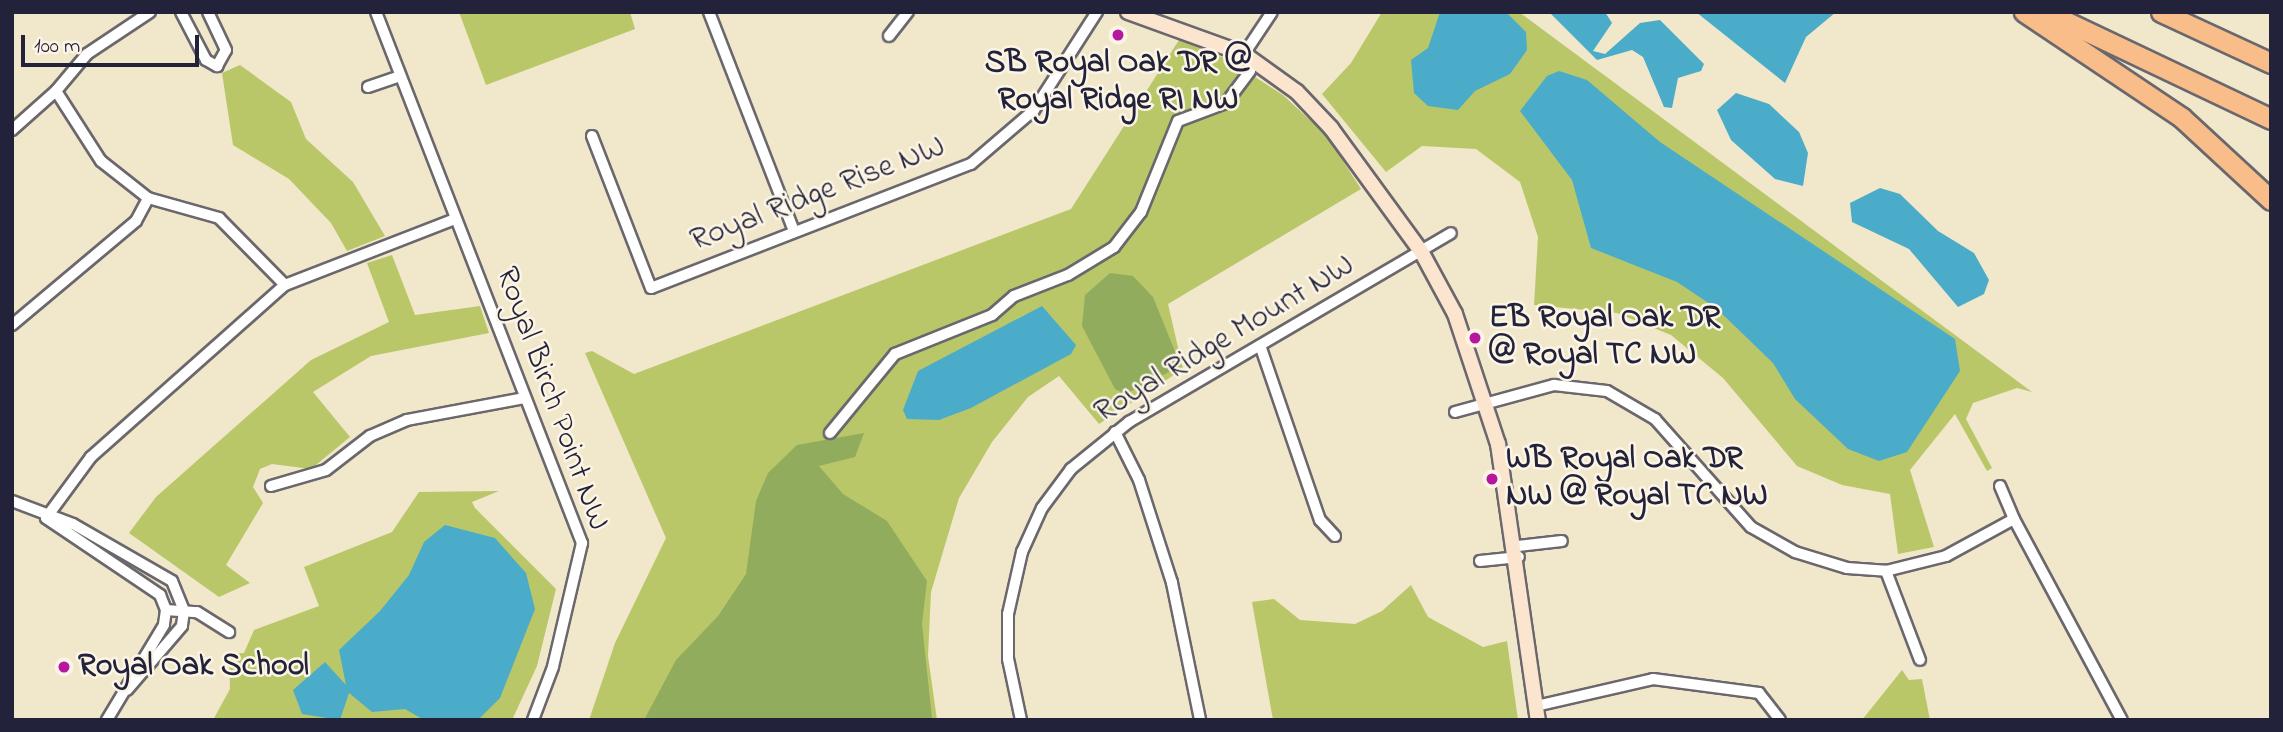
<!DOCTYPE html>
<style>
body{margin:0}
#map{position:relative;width:2283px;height:732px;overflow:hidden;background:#f1e7cb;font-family:"Indie Flower",sans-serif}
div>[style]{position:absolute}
.green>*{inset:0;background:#b9c769}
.forest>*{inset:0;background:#92ac5d}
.water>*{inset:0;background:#4aacc9}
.roads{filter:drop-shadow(2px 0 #6a676d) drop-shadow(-2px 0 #6a676d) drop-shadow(0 2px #6a676d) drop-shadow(0 -2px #6a676d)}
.street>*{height:10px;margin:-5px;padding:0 5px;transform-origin:5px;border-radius:5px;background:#fff}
.secondary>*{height:14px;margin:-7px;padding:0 7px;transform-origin:7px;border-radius:7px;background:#fce5cf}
.highway>*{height:19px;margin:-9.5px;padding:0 9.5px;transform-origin:9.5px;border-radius:9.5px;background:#f8bd88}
.dots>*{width:19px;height:19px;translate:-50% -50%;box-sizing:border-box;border:4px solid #fcf5e5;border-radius:50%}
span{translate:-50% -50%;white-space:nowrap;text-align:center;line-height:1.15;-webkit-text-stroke:5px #fcf5e5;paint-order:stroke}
.poi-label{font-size:32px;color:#22223b;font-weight:700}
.left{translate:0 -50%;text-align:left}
.street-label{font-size:32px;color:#22223b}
.frame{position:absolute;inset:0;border:14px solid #22223b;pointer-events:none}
.scale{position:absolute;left:21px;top:35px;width:178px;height:32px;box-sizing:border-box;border:4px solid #22223b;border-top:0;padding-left:9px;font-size:21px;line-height:24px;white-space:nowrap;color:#22223b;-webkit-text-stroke:5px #fcf5e5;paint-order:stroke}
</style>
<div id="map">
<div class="green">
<div style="clip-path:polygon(459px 12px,630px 12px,635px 29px,486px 85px)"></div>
<div style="clip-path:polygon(1382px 12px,1519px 12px,2032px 392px,2017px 388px,1973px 403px,1966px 419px,1992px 468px,1987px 471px,1955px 414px,1910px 470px,1934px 547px,1898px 554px,1890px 494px,1842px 485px,1797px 466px,1723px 378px,1671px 335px,1617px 313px,1534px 305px,1538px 237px,1520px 182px,1476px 149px,1422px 146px,1386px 172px,1322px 94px,1351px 63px)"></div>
<div style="clip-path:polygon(1179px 40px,1227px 59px,1283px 95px,1327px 136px,1361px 189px,1168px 304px,1183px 369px,1099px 424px,1059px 376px,1028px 397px,992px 442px,959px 498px,931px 592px,928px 656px,937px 720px,589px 720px,615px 643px,666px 538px,585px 353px,592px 351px,634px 374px,1071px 209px)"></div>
<div style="clip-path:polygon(240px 65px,291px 102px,306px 139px,353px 182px,385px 236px,347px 251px,331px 223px,289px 179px,233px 145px,222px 73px)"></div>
<div style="clip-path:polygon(392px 255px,415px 315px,480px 306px,489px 333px,371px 356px,313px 392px,350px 437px,311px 469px,272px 464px,260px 469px,253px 487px,263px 503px,226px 565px,250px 583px,219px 597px,129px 533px,156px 497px,311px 360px,389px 322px,367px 263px)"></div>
<div style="clip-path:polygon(499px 491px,472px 502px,475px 508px,556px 589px,537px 666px,512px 720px,213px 720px,230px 689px,229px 654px,244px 653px,254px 630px,319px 606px,304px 567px,392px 532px,419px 492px)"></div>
<div style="clip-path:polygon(1411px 585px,1428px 617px,1483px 647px,1507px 641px,1518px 720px,1273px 720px,1252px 602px,1274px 599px,1300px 620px,1355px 624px,1382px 611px)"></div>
<div style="clip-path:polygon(1902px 670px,1909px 680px,1922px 679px,1930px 720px,1862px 720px)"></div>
</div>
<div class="forest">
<div style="clip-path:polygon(1110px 273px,1133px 276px,1153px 297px,1181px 366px,1125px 394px,1115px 389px,1082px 326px,1085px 295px)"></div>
<div style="clip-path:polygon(864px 433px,855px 457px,819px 466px,843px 494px,887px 521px,927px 581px,922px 624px,932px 718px,644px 720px,676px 660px,718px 616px,746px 574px,756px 501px,768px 473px,797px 445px)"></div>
</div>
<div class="water">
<div style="clip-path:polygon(1440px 12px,1506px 12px,1526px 32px,1527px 50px,1510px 74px,1475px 91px,1458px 110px,1428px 106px,1414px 93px,1411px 60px,1428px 48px)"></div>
<div style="clip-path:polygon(1549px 12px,1605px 12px,1612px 23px,1593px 51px,1605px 54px,1640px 23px,1660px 20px,1704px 64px,1701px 71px,1678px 78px,1672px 108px,1664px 107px,1643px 57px,1632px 50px,1597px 60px)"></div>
<div style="clip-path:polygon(1696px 12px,1836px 12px,1806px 37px,1785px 83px)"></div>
<div style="clip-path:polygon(1559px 71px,1587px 80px,1660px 142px,1955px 339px,1960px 371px,1907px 452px,1879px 461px,1848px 449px,1795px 399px,1773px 363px,1716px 308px,1677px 282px,1591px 248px,1572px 180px,1520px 111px,1547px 76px)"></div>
<div style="clip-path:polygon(1736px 93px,1769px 104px,1799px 132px,1808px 153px,1803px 186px,1775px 179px,1731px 140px,1717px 110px)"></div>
<div style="clip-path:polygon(1880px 188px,1900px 194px,1938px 231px,1974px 253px,1989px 280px,1984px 294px,1958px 307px,1909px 249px,1852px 222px,1850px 203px)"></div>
<div style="clip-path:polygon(1042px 306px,1076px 345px,1071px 354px,971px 408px,939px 420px,907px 419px,903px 410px,918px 371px)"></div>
<div style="clip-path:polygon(445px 525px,495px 538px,526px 573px,535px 609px,500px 698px,478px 720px,424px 720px,405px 709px,372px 712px,349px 693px,340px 720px,302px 714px,293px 690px,325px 662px,346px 685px,339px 650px,380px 611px,409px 575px,424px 542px)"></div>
</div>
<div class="roads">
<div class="street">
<div style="left:150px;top:12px;width:76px;rotate:146.3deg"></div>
<div style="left:87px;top:54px;width:48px;rotate:130deg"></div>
<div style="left:56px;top:91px;width:83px;rotate:57.3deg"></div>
<div style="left:101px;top:161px;width:60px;rotate:38.2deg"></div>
<div style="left:148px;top:198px;width:74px;rotate:15.7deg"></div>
<div style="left:219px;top:218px;width:94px;rotate:45.4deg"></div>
<div style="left:285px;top:285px;width:182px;rotate:-21.2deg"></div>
<div style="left:181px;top:12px;width:54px;rotate:62.5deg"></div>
<div style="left:206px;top:60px;width:13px;rotate:29deg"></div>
<div style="left:217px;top:66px;width:18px;rotate:-61deg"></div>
<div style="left:226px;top:50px;width:42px;rotate:-115.3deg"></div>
<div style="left:376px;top:12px;width:570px;rotate:68.8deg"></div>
<div style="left:582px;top:543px;width:127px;rotate:103.2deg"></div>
<div style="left:553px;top:667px;width:57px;rotate:110.7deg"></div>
<div style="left:709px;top:12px;width:235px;rotate:68.8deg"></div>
<div style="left:889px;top:36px;width:31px;rotate:-52deg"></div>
<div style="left:1244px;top:54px;width:50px;rotate:-56.3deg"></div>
<div style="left:368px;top:87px;width:34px;rotate:-19deg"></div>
<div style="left:12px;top:130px;width:59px;rotate:-41.6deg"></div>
<div style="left:592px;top:136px;width:163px;rotate:68.8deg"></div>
<div style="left:651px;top:288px;width:343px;rotate:-21.2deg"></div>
<div style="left:971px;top:164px;width:83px;rotate:-40.6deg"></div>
<div style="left:1034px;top:110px;width:117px;rotate:-57.3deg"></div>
<div style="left:12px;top:325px;width:162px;rotate:-40deg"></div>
<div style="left:136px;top:221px;width:26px;rotate:-62deg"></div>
<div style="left:1261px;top:348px;width:182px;rotate:71.1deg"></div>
<div style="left:1320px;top:520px;width:22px;rotate:47deg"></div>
<div style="left:1455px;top:412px;width:103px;rotate:-15.3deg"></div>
<div style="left:1554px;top:385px;width:53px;rotate:6.5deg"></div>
<div style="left:1607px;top:391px;width:56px;rotate:30.3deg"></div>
<div style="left:1655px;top:419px;width:144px;rotate:48.4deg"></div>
<div style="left:1751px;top:527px;width:51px;rotate:29.6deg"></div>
<div style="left:1795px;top:552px;width:54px;rotate:17.1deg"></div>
<div style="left:1847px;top:568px;width:39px;rotate:4deg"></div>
<div style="left:1886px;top:571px;width:62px;rotate:-14deg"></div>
<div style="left:1946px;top:556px;width:77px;rotate:-28.6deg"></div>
<div style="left:2014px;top:519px;width:228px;rotate:61.8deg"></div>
<div style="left:1115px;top:432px;width:54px;rotate:63.4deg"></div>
<div style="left:1139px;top:480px;width:108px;rotate:72.2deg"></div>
<div style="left:1172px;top:583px;width:140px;rotate:78.4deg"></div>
<div style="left:830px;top:433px;width:102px;rotate:-50.6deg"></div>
<div style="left:895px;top:354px;width:105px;rotate:-21.9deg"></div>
<div style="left:992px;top:315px;width:29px;rotate:-41deg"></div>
<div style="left:1014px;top:296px;width:58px;rotate:-21.3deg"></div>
<div style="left:1068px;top:275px;width:54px;rotate:-31.3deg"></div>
<div style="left:1114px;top:247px;width:44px;rotate:-52.4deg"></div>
<div style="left:1141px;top:212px;width:98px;rotate:-67.9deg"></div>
<div style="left:1178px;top:121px;width:51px;rotate:-20.6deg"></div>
<div style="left:1226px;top:103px;width:40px;rotate:-53deg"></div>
<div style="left:271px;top:486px;width:57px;rotate:-16.2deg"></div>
<div style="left:326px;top:470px;width:56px;rotate:-37.7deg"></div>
<div style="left:370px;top:436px;width:40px;rotate:-23.4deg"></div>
<div style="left:407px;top:420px;width:120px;rotate:-10.6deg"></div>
<div style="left:2000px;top:486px;width:36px;rotate:67deg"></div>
<div style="left:12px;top:501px;width:65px;rotate:20.7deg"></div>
<div style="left:73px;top:524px;width:114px;rotate:29.9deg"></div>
<div style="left:172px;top:581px;width:32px;rotate:68deg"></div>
<div style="left:184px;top:611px;width:15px;rotate:98deg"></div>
<div style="left:182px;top:626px;width:84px;rotate:130.7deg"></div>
<div style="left:46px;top:518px;width:76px;rotate:-53.6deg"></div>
<div style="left:91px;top:457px;width:259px;rotate:-41.6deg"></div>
<div style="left:46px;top:518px;width:138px;rotate:34deg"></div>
<div style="left:160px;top:595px;width:16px;rotate:68deg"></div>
<div style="left:166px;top:610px;width:15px;rotate:98deg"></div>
<div style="left:164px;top:625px;width:111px;rotate:121deg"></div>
<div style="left:1518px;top:546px;width:44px;rotate:-6.5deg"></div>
<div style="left:1480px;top:561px;width:39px;rotate:-6deg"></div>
<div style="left:1886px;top:571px;width:95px;rotate:69.1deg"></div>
<div style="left:166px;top:610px;width:31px;rotate:4deg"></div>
<div style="left:197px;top:612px;width:38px;rotate:32deg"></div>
<div style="left:1536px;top:706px;width:120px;rotate:-13deg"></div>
<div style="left:1653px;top:679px;width:107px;rotate:7.5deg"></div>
<div style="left:1759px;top:693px;width:34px;rotate:52deg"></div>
<div style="left:1021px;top:720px;width:62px;rotate:-102deg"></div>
<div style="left:1008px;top:659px;width:45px;rotate:-90deg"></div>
<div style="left:1008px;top:614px;width:64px;rotate:-77.3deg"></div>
<div style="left:1022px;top:552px;width:48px;rotate:-65.6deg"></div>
<div style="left:1042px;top:508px;width:49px;rotate:-53.4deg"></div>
<div style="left:1071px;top:469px;width:75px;rotate:-39deg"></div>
<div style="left:1129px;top:422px;width:373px;rotate:-30.4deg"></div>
</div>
<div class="secondary">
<div style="left:1128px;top:12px;width:123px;rotate:19.9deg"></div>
<div style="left:1244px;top:54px;width:65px;rotate:35.6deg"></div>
<div style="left:1297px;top:92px;width:50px;rotate:46.6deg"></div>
<div style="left:1331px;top:128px;width:155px;rotate:53.9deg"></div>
<div style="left:1422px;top:253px;width:69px;rotate:61.6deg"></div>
<div style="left:1455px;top:314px;width:137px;rotate:71.7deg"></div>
<div style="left:1498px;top:444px;width:279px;rotate:81.8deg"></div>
</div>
<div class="highway">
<div style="left:2024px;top:12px;width:189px;rotate:33.8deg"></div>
<div style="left:2181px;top:117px;width:122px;rotate:42.7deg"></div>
<div style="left:2046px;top:12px;width:249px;rotate:25.4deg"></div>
<div style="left:2161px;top:12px;width:121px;rotate:24.9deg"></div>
</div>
</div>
<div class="dots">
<div style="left:1118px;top:35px;background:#b5179e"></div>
<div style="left:1475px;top:338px;background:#b5179e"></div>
<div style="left:1492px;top:479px;background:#b5179e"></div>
<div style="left:64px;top:667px;background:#b5179e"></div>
</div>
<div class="poi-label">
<span style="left:1118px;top:83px">SB Royal Oak DR @<br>Royal Ridge RI NW</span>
<span class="left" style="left:1489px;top:338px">EB Royal Oak DR<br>@ Royal TC NW</span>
<span class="left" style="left:1506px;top:479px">WB Royal Oak DR<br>NW @ Royal TC NW</span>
<span class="left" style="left:78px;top:667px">Royal Oak School</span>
</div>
<div class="street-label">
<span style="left:818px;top:195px;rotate:-21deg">Royal Ridge Rise NW</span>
<span style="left:1225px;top:340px;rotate:-31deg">Royal Ridge Mount NW</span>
<span style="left:551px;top:399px;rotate:70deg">Royal Birch Point NW</span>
</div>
<div class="frame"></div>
<div class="scale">100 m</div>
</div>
